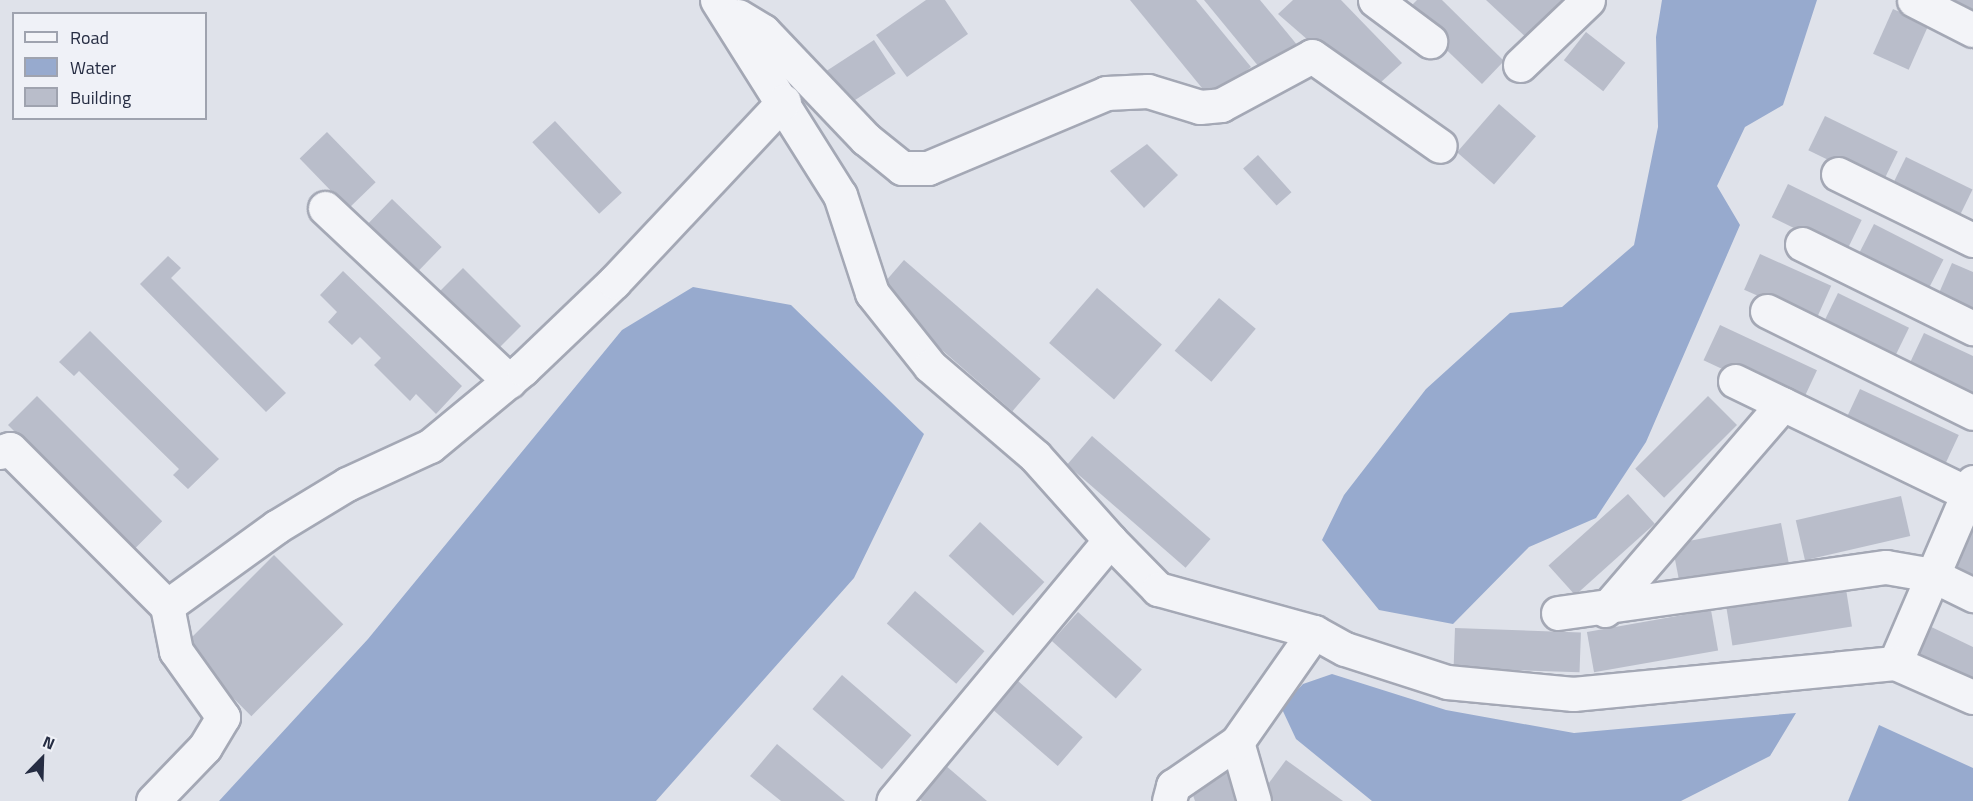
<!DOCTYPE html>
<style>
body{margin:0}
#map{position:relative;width:1973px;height:801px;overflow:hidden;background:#dfe2ea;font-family:"Titillium Web",sans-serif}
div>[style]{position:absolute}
.water>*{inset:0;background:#97aace}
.building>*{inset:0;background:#b9bdca;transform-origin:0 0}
.roads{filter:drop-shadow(2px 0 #a4a8b5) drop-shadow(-2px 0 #a4a8b5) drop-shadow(0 2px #a4a8b5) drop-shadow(0 -2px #a4a8b5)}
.minor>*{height:33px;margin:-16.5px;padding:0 16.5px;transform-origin:16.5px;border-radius:16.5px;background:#f3f4f8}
span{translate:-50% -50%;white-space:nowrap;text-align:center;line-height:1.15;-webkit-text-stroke:4.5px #eff1f7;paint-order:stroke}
.legend{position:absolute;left:12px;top:12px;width:195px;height:108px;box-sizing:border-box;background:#eff1f7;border:2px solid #9fa3af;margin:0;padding:8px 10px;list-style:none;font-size:18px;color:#262d43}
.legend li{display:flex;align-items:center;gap:12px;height:30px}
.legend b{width:30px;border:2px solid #9fa3af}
.north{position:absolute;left:12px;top:729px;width:60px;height:60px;-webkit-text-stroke:4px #eff1f7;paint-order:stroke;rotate:23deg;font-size:16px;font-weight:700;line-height:24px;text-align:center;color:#262d43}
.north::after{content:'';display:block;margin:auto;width:21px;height:27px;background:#262d43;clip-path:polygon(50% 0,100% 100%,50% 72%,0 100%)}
</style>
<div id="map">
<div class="water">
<div style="clip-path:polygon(1662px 0,1817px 0,1783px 105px,1745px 127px,1717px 186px,1740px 225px,1646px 442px,1596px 518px,1529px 547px,1453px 624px,1379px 610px,1322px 540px,1344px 495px,1426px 389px,1510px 313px,1562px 307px,1634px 245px,1658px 127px,1656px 37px)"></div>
<div style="clip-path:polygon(693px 287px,791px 305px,924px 434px,854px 578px,656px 801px,219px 801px,368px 639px,622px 330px)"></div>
<div style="clip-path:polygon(1332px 674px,1446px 710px,1574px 733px,1796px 713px,1770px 756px,1681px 801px,1372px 801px,1296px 739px,1281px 707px,1303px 684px)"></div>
<div style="clip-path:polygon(1879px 725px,1973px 768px,1973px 801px,1848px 801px)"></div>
</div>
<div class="building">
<div style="clip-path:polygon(926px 0,945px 0,968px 34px,907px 77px,876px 35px)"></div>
<div style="clip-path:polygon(1130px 0,1196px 0,1251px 67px,1211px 99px)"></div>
<div style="clip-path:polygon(1204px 0,1260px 0,1298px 46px,1264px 73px)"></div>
<div style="clip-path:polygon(1293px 0,1341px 0,1402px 63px,1369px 93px,1278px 14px)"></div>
<div style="clip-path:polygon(1417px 0,1442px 0,1504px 61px,1482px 84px,1406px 11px)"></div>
<div style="clip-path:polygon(1486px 0,1564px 0,1528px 39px)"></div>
<div style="clip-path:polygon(1950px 0,1973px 0,1973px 12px)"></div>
<div style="left:1893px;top:9px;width:39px;height:49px;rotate:24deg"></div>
<div style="left:1586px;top:32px;width:50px;height:36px;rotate:38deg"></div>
<div style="left:874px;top:40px;width:40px;height:65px;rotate:57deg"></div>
<div style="left:1499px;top:104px;width:49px;height:64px;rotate:41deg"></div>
<div style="left:1825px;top:116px;width:81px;height:38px;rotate:26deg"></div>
<div style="left:555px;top:121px;width:98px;height:31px;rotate:47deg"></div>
<div style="left:327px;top:132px;width:70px;height:38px;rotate:46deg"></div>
<div style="clip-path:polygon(1147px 144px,1178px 175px,1144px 208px,1110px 171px)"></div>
<div style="left:1258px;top:155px;width:50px;height:20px;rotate:48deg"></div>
<div style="left:1906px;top:157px;width:74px;height:39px;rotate:26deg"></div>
<div style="left:1788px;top:184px;width:82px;height:37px;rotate:26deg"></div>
<div style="left:392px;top:199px;width:69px;height:37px;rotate:44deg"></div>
<div style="left:1874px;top:224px;width:78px;height:39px;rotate:27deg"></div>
<div style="left:1760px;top:254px;width:78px;height:39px;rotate:24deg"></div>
<div style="clip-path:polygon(168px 256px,181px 268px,171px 278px,286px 393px,266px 412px,140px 284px)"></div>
<div style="left:904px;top:260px;width:181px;height:43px;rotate:41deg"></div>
<div style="clip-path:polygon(1952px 263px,1973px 272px,1973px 316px,1936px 300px)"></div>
<div style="left:463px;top:268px;width:82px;height:42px;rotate:45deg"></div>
<div style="clip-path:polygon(343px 271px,462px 386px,436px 414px,416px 394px,410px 401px,374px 365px,381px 358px,360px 337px,352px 345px,328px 322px,337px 312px,320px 295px)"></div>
<div style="left:1097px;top:288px;width:86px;height:73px;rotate:41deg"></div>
<div style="left:1838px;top:293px;width:79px;height:37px;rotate:26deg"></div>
<div style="left:1219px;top:298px;width:48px;height:69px;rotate:40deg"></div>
<div style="left:1720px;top:325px;width:107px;height:39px;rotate:25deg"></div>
<div style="clip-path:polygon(90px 331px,219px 459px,188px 489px,173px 475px,179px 469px,79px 371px,74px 376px,59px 362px)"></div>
<div style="clip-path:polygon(1924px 333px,1973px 356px,1973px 400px,1907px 369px)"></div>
<div style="left:1860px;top:389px;width:109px;height:43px;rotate:25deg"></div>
<div style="left:37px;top:396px;width:177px;height:41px;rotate:45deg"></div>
<div style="left:1708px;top:396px;width:41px;height:103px;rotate:45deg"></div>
<div style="left:1092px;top:436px;width:157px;height:38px;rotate:41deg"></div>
<div style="left:1628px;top:494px;width:40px;height:107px;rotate:48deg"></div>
<div style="left:1901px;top:496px;width:41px;height:108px;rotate:77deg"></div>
<div style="left:980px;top:522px;width:88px;height:46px;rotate:43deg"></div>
<div style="left:1781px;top:523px;width:42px;height:111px;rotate:79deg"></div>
<div style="clip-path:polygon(1968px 523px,1973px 525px,1973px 575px,1948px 562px)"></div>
<div style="left:274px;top:555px;width:98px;height:130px;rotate:45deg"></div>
<div style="left:1846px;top:589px;width:38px;height:121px;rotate:81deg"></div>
<div style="left:915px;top:591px;width:92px;height:43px;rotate:41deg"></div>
<div style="left:1711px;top:610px;width:41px;height:126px;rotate:80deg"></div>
<div style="left:1078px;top:612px;width:86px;height:39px;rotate:42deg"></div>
<div style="clip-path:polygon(1921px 622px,1973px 647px,1973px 689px,1905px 658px)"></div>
<div style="left:1455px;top:628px;width:126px;height:40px;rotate:2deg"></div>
<div style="left:842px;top:675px;width:92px;height:45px;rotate:41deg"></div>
<div style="left:1011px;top:675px;width:95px;height:38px;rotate:41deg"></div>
<div style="clip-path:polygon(777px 744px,845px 801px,781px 801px,750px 776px)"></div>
<div style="clip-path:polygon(938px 759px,987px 801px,922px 801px,911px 791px)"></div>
<div style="clip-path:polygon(1286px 760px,1343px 801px,1268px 801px,1260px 795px)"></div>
<div style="clip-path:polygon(1227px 771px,1238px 801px,1195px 801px,1189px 784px)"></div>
</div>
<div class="roads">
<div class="minor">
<div style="left:717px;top:0;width:231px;rotate:57.8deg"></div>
<div style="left:840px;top:195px;width:103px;rotate:71.9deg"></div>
<div style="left:872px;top:293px;width:93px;rotate:51.5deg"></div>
<div style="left:930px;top:366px;width:138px;rotate:40.6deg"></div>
<div style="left:1035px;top:456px;width:113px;rotate:48.2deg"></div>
<div style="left:1110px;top:540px;width:339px;rotate:129.7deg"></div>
<div style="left:1375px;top:0;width:69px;rotate:36.7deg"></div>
<div style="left:1914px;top:0;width:66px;rotate:27deg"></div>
<div style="left:738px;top:16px;width:29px;rotate:31deg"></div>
<div style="left:763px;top:31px;width:149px;rotate:46.4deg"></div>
<div style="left:866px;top:139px;width:46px;rotate:38.9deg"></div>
<div style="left:902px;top:168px;width:26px"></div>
<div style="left:928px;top:168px;width:193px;rotate:-22.8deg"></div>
<div style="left:1106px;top:93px;width:42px;rotate:-2.7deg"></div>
<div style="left:1148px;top:91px;width:54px;rotate:17.1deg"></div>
<div style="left:1200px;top:107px;width:21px;rotate:-5deg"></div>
<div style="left:1221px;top:105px;width:103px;rotate:-28.3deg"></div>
<div style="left:1312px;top:56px;width:156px;rotate:35.1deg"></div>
<div style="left:1520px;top:65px;width:94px;rotate:-43.7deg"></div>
<div style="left:1838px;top:174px;width:150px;rotate:26.1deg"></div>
<div style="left:325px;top:208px;width:253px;rotate:43.2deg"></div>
<div style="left:1802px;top:244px;width:191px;rotate:26.2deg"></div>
<div style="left:1767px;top:311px;width:230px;rotate:26.3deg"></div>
<div style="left:1735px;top:381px;width:264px;rotate:25.8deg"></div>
<div style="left:0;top:452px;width:10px;rotate:-17deg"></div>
<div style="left:10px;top:449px;width:222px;rotate:45deg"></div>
<div style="left:167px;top:606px;width:46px;rotate:78.7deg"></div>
<div style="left:176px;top:651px;width:81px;rotate:54.5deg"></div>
<div style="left:223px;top:717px;width:35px;rotate:121deg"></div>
<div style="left:205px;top:747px;width:75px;rotate:133.9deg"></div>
<div style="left:1110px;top:540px;width:69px;rotate:45.6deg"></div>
<div style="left:1158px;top:589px;width:162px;rotate:15.4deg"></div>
<div style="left:167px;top:606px;width:135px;rotate:-35.9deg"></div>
<div style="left:276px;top:527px;width:83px;rotate:-31.2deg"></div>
<div style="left:347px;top:484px;width:91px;rotate:-24.6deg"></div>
<div style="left:430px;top:446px;width:121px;rotate:-39.6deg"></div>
<div style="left:523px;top:369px;width:126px;rotate:-43.7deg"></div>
<div style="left:614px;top:282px;width:248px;rotate:-46.8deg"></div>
<div style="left:1605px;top:610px;width:272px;rotate:-49.2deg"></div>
<div style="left:1558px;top:613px;width:331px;rotate:-8deg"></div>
<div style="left:1886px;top:567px;width:47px;rotate:9.9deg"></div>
<div style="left:1932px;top:575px;width:46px;rotate:26deg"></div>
<div style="left:1895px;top:663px;width:197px;rotate:-66.7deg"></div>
<div style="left:1237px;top:742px;width:61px;rotate:73.9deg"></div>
<div style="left:1169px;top:801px;width:16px;rotate:-75deg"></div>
<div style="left:1173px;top:786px;width:78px;rotate:-34.5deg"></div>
<div style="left:1237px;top:742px;width:134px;rotate:-55deg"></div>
<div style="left:1314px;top:632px;width:35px;rotate:29deg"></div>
<div style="left:1345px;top:649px;width:107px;rotate:17.9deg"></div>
<div style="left:1447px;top:682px;width:127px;rotate:5.4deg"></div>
<div style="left:1573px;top:694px;width:323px;rotate:-5.5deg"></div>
<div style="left:1895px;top:663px;width:85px;rotate:23.6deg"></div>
</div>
</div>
<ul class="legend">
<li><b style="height:8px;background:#f3f4f8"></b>Road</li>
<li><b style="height:16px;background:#97aace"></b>Water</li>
<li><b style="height:16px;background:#b9bdca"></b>Building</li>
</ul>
<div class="north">N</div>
</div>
